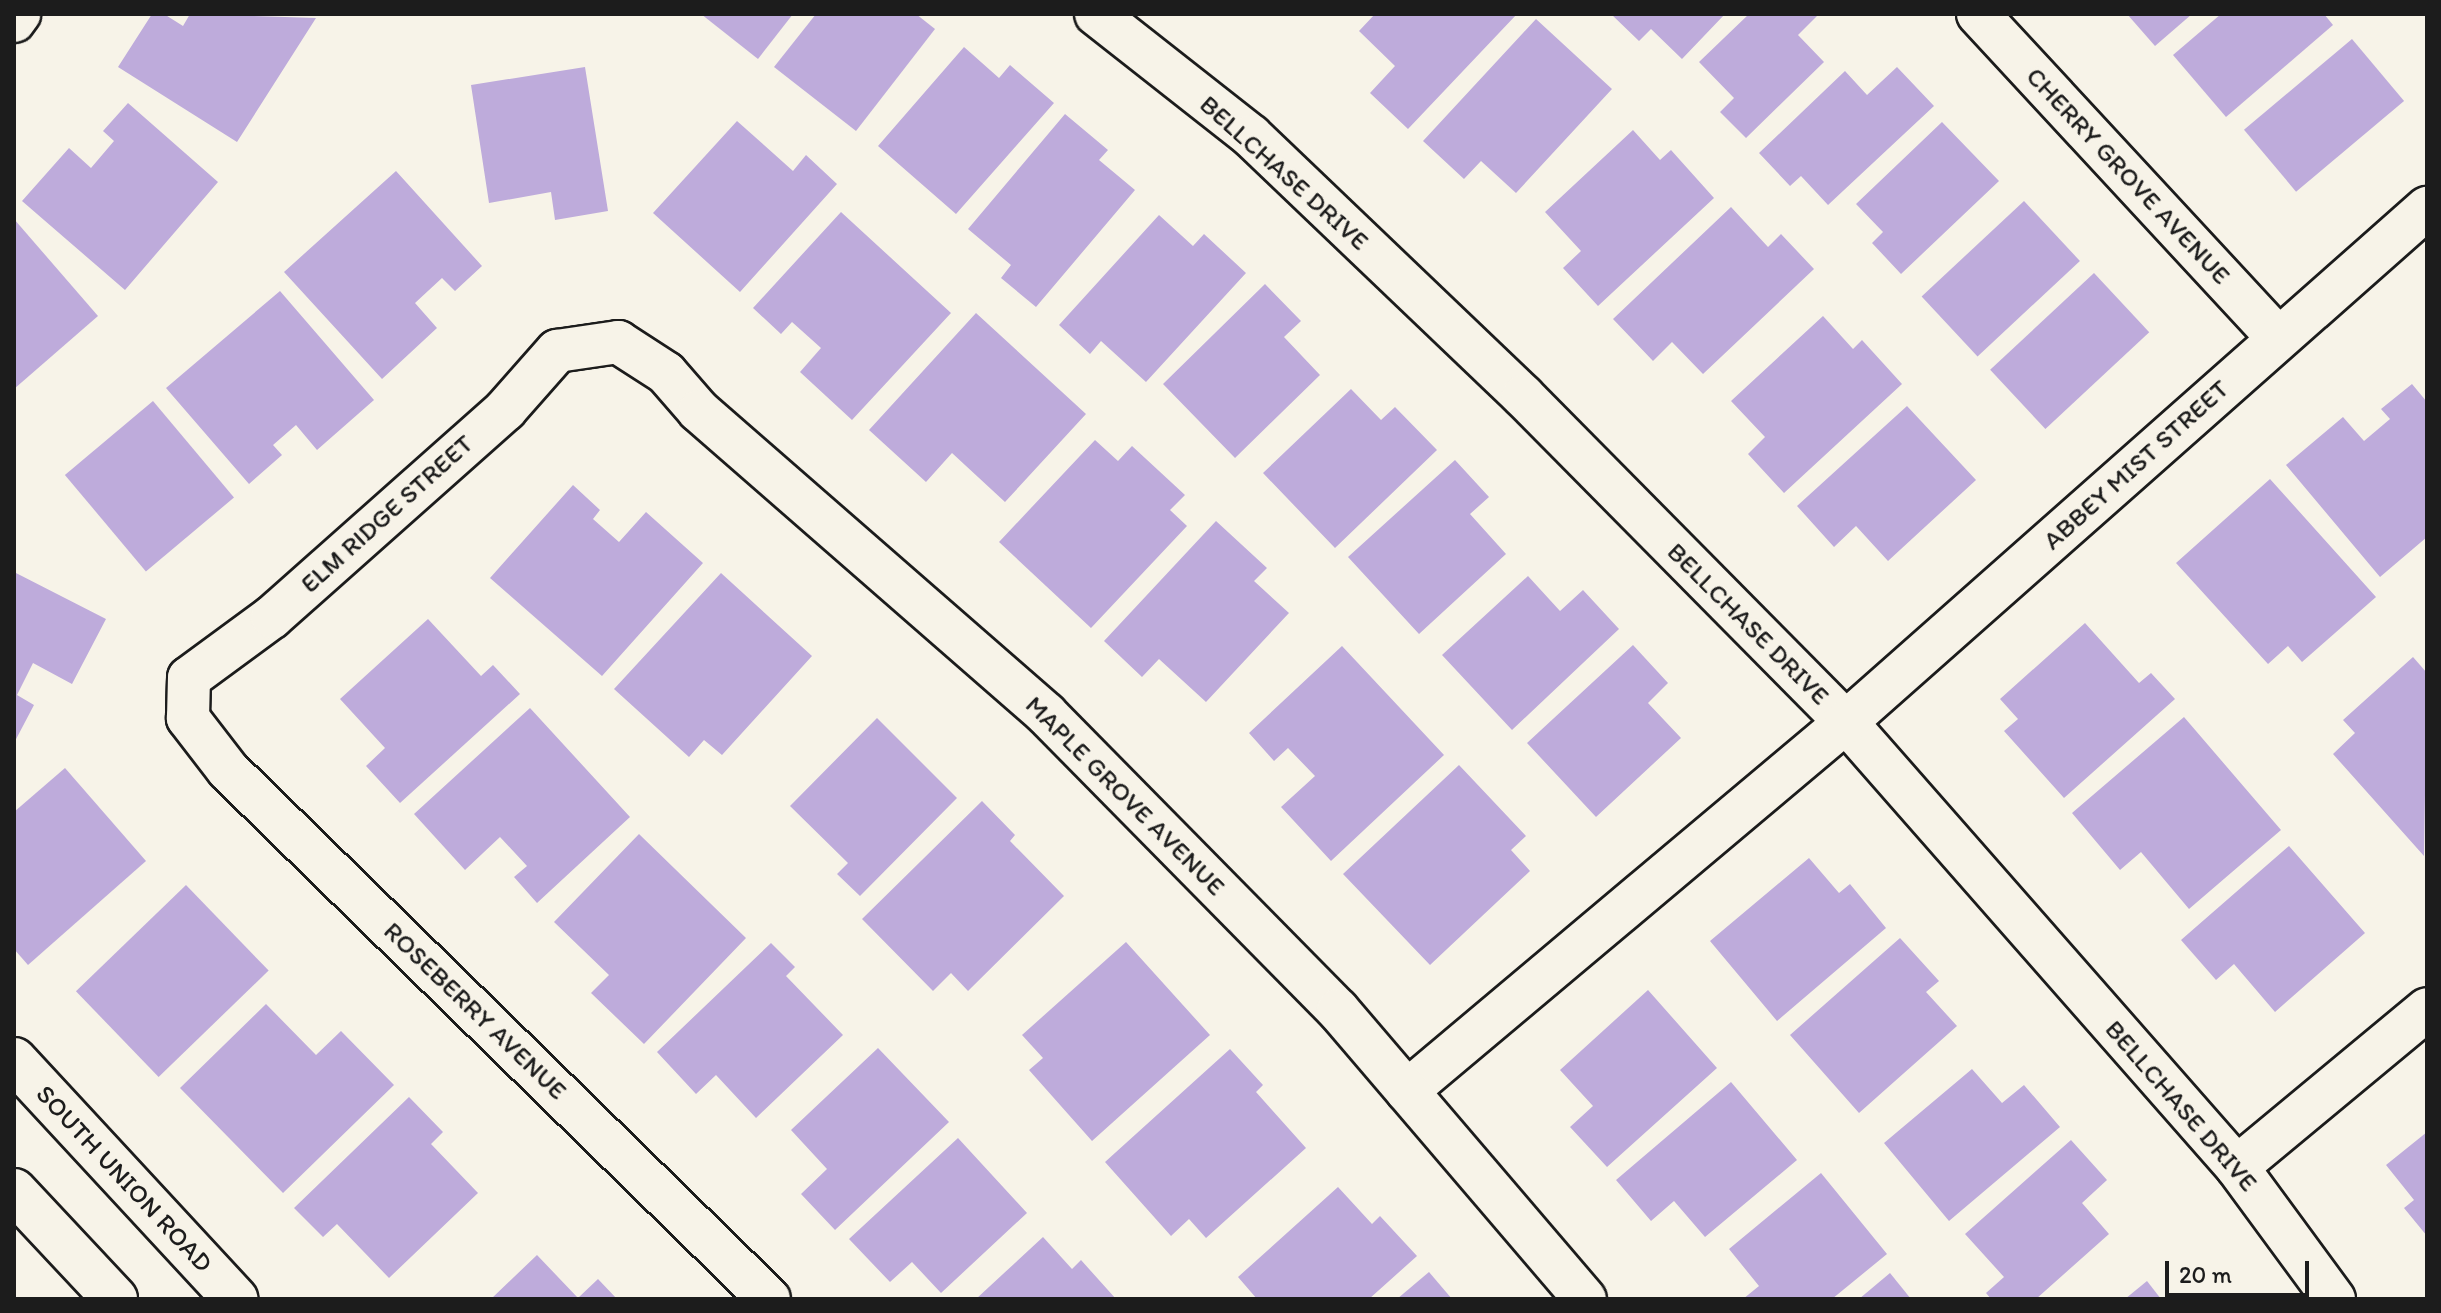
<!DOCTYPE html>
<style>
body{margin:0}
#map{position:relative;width:2441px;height:1313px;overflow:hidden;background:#f7f3e8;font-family:Itim,sans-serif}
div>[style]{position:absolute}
.building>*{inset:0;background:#beabdb;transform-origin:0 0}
.roads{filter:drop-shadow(2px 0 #1c1c1c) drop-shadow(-2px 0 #1c1c1c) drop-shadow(0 2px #1c1c1c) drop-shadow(0 -2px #1c1c1c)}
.minor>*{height:42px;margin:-21px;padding:0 21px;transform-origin:21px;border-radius:21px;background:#f7f3e8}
.tertiary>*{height:44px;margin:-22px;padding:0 22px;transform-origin:22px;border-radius:22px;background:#f7f3e8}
span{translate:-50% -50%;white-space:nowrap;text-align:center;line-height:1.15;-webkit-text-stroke:6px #f7f3e8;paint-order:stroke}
.street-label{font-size:26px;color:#1c1c1c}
.frame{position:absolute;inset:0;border:16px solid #1c1c1c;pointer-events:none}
.scale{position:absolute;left:2165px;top:1261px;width:144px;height:36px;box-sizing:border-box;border:4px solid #1c1c1c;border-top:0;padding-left:10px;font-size:24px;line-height:28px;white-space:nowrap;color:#1c1c1c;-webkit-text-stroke:6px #f7f3e8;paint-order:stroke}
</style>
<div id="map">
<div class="building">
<div style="clip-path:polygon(152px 14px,164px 14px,183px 26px,190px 14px,316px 18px,237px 142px,118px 67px)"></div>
<div style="clip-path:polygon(701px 14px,793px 14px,758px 59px)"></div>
<div style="clip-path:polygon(816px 14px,916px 14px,935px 29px,856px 131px,774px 67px)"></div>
<div style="clip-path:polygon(1375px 14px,1517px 14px,1408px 129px,1370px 93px,1395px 66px,1359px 31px)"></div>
<div style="clip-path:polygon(1611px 14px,1725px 14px,1682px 59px,1651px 29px,1639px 41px)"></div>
<div style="clip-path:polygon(1749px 14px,1819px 14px,1798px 35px,1824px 62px,1746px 138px,1720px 112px,1734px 98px,1699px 62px)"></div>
<div style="clip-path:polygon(2127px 14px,2192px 14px,2155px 46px)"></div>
<div style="clip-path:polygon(2221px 14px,2324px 14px,2333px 25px,2226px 117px,2173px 55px)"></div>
<div style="clip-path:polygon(1536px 19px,1612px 89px,1516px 193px,1481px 161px,1464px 179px,1423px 141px)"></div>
<div style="left:2352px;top:39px;width:81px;height:141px;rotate:50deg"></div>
<div style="clip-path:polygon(964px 47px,999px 78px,1010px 65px,1054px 103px,956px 214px,878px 146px)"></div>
<div style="clip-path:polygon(585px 67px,608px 211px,555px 220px,551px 192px,489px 203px,471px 85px)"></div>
<div style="clip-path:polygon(1897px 67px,1934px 106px,1828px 205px,1801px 176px,1790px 186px,1759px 153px,1845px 71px,1867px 95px)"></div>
<div style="clip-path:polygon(128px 103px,218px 182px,125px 290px,22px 201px,69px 148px,91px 168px,114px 141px,103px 131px)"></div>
<div style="clip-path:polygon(1065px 114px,1108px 150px,1099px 160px,1135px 190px,1036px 307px,1001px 278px,1011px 265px,968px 229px)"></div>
<div style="clip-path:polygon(737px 121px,793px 171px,806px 155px,837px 184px,740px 292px,653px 213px)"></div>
<div style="clip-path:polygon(1942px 122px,1999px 181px,1901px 274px,1872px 243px,1883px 232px,1856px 204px)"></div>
<div style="clip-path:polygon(1633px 130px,1660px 160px,1671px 150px,1714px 198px,1598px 306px,1563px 268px,1581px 251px,1545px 212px)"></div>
<div style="clip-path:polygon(396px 171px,482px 266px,455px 291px,442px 278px,415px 303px,437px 328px,382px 379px,284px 272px)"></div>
<div style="left:2024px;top:201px;width:82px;height:140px;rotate:47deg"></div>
<div style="clip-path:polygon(1731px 207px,1768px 247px,1781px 234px,1814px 269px,1703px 374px,1672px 342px,1653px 361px,1613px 319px)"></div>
<div style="clip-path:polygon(841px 212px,951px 313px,852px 420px,800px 372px,821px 348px,792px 322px,781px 334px,753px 308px)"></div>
<div style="clip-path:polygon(1159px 215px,1193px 246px,1204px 234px,1246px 273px,1146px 382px,1101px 341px,1090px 354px,1059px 325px)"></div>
<div style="clip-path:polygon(14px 219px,98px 316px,14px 389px)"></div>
<div style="left:2094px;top:273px;width:81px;height:142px;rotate:47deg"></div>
<div style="clip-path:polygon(1265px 284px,1301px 321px,1284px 337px,1320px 375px,1235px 458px,1163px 384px)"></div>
<div style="clip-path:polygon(280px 291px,374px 400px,317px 450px,296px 425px,273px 445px,282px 455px,249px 484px,166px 388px)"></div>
<div style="clip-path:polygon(976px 313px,1086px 414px,1005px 502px,952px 453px,926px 482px,869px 430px)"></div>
<div style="clip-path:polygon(1823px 316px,1853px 349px,1862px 340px,1902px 384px,1784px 493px,1748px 454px,1765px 437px,1731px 401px)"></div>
<div style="clip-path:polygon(2412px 384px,2427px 402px,2427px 537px,2380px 577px,2286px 465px,2343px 417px,2364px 441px,2390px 419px,2381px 409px)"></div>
<div style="clip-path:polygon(1351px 389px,1381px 420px,1395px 407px,1437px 450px,1335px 548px,1263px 473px)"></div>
<div style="left:153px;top:401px;width:126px;height:115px;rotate:50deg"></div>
<div style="clip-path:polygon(1907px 406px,1976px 480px,1888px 561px,1856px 526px,1834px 547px,1797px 506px)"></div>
<div style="clip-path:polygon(1095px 440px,1118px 461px,1132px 446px,1185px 495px,1170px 510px,1187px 526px,1091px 628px,999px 542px)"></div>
<div style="clip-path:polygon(1455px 460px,1489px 497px,1470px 514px,1506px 554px,1419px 634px,1348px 557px)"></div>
<div style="clip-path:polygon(2270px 479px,2376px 597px,2302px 662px,2288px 646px,2268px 664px,2176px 563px)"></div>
<div style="clip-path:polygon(573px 485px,600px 510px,593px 519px,619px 542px,646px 512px,703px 563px,602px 676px,490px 578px)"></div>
<div style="clip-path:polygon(1216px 521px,1267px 568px,1254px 581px,1289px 613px,1206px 702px,1159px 659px,1142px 677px,1104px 641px)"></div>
<div style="clip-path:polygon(14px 572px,106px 619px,72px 684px,33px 663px,17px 695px,34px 705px,14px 743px)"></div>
<div style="clip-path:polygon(721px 573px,812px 656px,722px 755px,704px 740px,689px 757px,614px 689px)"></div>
<div style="clip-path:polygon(1528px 576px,1560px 611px,1583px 590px,1619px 629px,1512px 730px,1442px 655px)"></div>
<div style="clip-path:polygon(428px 619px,481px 676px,493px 665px,520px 694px,400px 803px,366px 766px,385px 748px,340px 699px)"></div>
<div style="clip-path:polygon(2085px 623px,2139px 683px,2151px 673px,2175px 699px,2064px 798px,2004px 731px,2018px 719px,2000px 699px)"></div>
<div style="clip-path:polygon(1633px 645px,1668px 683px,1648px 703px,1681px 738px,1596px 817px,1527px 743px)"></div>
<div style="clip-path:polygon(1342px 646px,1444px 755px,1331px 861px,1281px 807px,1315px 776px,1288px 748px,1274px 761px,1249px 733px)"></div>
<div style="clip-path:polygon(2413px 657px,2427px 673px,2424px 856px,2333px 754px,2355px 733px,2343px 720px)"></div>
<div style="clip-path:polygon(530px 708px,630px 817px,537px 903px,514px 877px,527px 866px,500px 837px,465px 870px,414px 814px)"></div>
<div style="clip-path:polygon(2184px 717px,2281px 830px,2189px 909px,2141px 852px,2120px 870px,2072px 813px)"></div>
<div style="clip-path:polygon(877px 718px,957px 798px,860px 896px,837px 874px,848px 863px,790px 806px)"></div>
<div style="clip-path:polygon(1459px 765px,1526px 836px,1511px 850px,1530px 871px,1430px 965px,1343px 874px)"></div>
<div style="clip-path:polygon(65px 768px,146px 861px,28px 965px,14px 949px,14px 812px)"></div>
<div style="clip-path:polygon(982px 801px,1015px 835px,1010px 841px,1064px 896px,968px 991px,951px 973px,933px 991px,862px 919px)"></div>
<div style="clip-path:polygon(639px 834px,746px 938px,644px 1044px,591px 993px,609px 975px,554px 922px)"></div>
<div style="clip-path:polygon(2289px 846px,2365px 933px,2275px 1012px,2234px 964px,2216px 980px,2181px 940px)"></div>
<div style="clip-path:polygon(1809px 858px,1839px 893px,1850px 884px,1886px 928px,1777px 1021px,1710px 941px)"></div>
<div style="left:186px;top:885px;width:119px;height:153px;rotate:46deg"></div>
<div style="clip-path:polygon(1900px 938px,1939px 981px,1926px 992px,1957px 1026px,1859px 1113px,1790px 1035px)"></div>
<div style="clip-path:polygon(1126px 942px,1210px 1035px,1092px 1141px,1029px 1070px,1043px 1058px,1022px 1035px)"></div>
<div style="clip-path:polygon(771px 943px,795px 967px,786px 976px,843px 1035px,756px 1118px,716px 1075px,696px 1094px,657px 1052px)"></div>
<div style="clip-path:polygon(1648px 990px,1717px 1068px,1607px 1167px,1570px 1127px,1593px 1106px,1560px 1070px)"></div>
<div style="clip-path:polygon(266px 1004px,316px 1055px,341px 1031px,394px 1085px,283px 1193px,180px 1088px)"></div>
<div style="clip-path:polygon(878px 1048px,949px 1122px,835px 1230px,801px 1194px,827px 1169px,791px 1130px)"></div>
<div style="clip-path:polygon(1230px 1049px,1263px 1085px,1256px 1092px,1306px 1148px,1206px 1238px,1189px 1219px,1171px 1236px,1105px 1162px)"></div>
<div style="clip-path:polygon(1972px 1069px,2002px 1103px,2024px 1085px,2060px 1127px,1949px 1221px,1884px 1143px)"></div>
<div style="clip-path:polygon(1731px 1082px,1797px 1160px,1705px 1237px,1674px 1201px,1651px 1221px,1616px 1180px)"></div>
<div style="clip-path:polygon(409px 1097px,443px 1132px,431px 1144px,478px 1193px,389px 1278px,337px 1224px,323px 1237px,294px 1208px)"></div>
<div style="clip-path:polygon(2427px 1132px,2427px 1236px,2404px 1208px,2414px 1200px,2386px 1165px)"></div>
<div style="clip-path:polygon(958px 1138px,1027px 1213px,941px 1293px,912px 1262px,890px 1282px,849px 1239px)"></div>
<div style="clip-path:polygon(2071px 1140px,2107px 1180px,2082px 1203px,2109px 1234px,2036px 1299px,1991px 1299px,1986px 1293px,2004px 1277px,1965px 1234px)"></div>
<div style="clip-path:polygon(1821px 1173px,1887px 1254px,1832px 1299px,1743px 1299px,1759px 1286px,1729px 1249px)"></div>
<div style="clip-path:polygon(1338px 1187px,1372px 1224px,1380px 1216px,1417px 1256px,1369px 1299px,1257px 1299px,1238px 1277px)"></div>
<div style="clip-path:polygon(1043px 1237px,1072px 1269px,1081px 1260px,1116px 1299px,976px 1299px)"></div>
<div style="clip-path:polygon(537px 1255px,578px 1298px,598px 1279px,617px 1299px,491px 1299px)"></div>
<div style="clip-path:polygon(1429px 1272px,1452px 1299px,1397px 1299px)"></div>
<div style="clip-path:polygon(1890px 1273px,1911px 1299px,1859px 1299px)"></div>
<div style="clip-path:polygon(2147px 1281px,2161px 1299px,2125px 1299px)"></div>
</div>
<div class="roads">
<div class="minor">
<div style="left:1096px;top:14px;width:197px;rotate:38.2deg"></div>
<div style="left:1251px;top:136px;width:376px;rotate:43.7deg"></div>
<div style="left:1523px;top:396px;width:459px;rotate:45.3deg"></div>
<div style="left:1846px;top:722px;width:592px;rotate:48.7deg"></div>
<div style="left:2237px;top:1167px;width:164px;rotate:53.7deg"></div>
<div style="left:1978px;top:14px;width:442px;rotate:47.2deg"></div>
<div style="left:14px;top:21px;width:9px;rotate:-54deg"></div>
<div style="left:1407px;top:1091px;width:573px;rotate:-40.05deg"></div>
<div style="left:1846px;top:722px;width:776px;rotate:-41.5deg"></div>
<div style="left:2237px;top:1167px;width:247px;rotate:-39.7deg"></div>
<div style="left:769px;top:1299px;width:757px;rotate:-135.64deg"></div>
<div style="left:228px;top:770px;width:66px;rotate:-127.6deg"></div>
<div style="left:188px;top:718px;width:40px;rotate:-88.6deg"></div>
<div style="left:189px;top:678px;width:103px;rotate:-36.3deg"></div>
<div style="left:272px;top:617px;width:312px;rotate:-41.6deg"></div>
<div style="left:505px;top:410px;width:79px;rotate:-48.6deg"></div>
<div style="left:557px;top:351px;width:62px;rotate:-8.4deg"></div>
<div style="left:618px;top:342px;width:57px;rotate:32.9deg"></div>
<div style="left:666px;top:373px;width:50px;rotate:49deg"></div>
<div style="left:699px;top:411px;width:461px;rotate:41.1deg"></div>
<div style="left:1046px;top:714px;width:416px;rotate:45.4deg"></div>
<div style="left:1338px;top:1010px;width:380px;rotate:49.5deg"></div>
</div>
<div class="tertiary">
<div style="left:14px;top:1060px;width:326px;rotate:47.2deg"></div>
<div style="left:14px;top:1191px;width:148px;rotate:46.9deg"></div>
</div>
</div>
<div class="street-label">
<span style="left:1284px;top:173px;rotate:42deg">BELLCHASE DRIVE</span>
<span style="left:2128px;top:176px;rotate:47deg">CHERRY GROVE AVENUE</span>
<span style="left:2136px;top:465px;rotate:-42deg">ABBEY MIST STREET</span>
<span style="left:387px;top:514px;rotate:-42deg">ELM RIDGE STREET</span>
<span style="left:1748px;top:624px;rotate:45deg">BELLCHASE DRIVE</span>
<span style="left:1125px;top:796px;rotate:45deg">MAPLE GROVE AVENUE</span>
<span style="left:475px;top:1011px;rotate:44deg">ROSEBERRY AVENUE</span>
<span style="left:2181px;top:1106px;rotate:49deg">BELLCHASE DRIVE</span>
<span style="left:124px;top:1179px;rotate:47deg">SOUTH UNION ROAD</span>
</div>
<div class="frame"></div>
<div class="scale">20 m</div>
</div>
